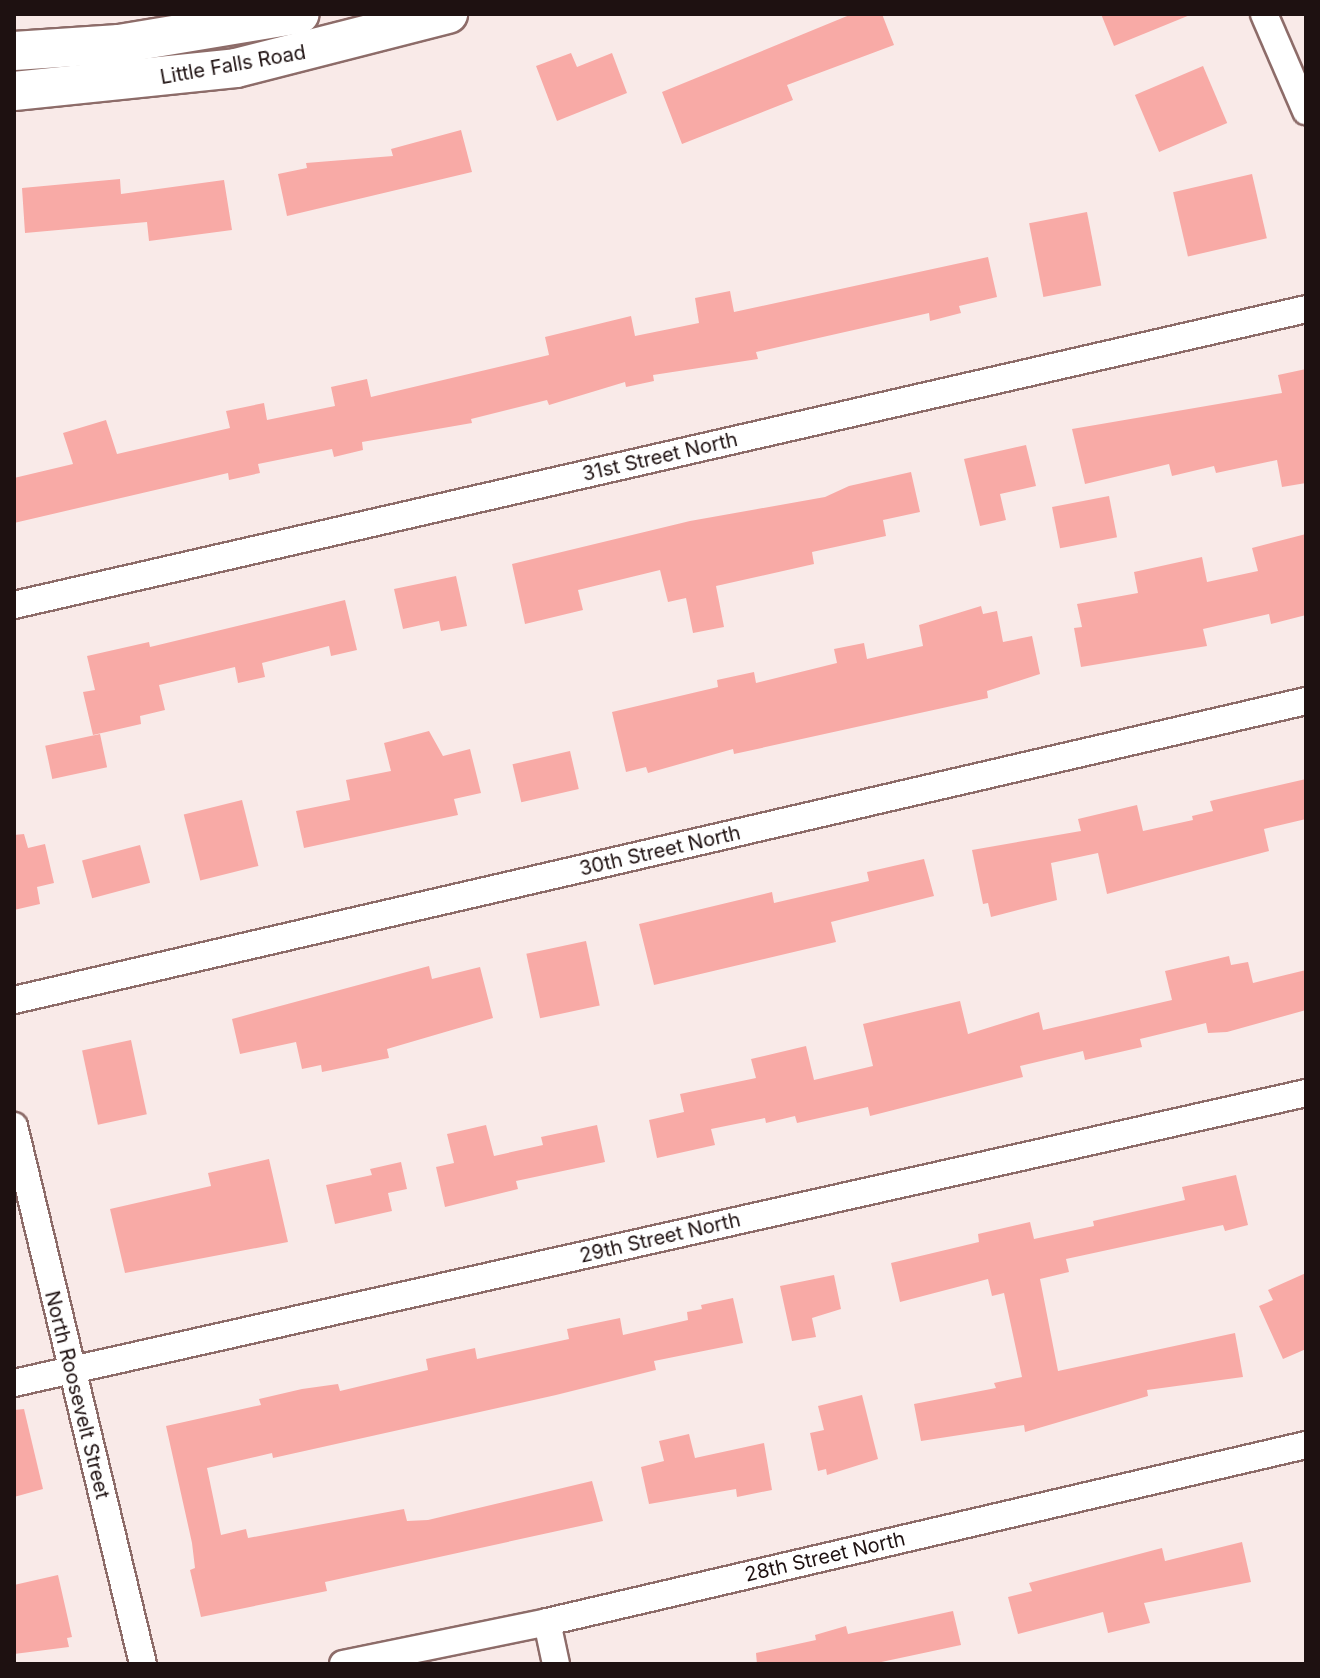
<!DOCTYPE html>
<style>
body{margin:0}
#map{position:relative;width:1320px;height:1678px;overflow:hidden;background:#f9eae8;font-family:Inter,sans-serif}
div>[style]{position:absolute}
.building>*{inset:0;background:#f8aaa6;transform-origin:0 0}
.roads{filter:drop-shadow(2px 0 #8d6c69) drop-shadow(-2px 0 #8d6c69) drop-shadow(0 2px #8d6c69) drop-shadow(0 -2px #8d6c69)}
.street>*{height:26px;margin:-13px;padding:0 13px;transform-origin:13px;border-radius:13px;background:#fff}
.secondary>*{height:38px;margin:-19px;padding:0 19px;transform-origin:19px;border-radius:19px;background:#fff}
span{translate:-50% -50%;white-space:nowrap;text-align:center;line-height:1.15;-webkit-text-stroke:7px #fff;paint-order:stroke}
.street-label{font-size:20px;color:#1e1111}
.frame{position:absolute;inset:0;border:16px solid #1e1111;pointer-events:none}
</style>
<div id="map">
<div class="building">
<div style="clip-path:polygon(852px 14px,882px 14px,894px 45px,787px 85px,793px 100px,682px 144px,662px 92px)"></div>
<div style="clip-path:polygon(1101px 14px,1189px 14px,1190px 15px,1114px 46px)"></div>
<div style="clip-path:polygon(571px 53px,577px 67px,612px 53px,627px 93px,557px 121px,536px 66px)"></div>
<div style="left:1203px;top:66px;width:62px;height:74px;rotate:67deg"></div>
<div style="clip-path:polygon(461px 130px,472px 172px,287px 216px,278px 174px,307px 168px,306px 163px,393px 156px,391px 149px)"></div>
<div style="left:1252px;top:174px;width:66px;height:81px;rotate:77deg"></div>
<div style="clip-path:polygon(120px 179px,121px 194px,224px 180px,232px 230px,149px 241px,147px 222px,25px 233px,22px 188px)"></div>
<div style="left:1087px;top:212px;width:75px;height:59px;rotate:79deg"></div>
<div style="clip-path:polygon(988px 257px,997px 297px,959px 306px,961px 313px,930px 321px,929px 313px,756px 352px,758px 359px,653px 375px,654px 381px,626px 387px,625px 382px,549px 405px,547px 400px,471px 419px,472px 423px,362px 442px,363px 450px,334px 457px,332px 449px,258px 464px,260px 473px,229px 480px,228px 473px,14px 523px,14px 478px,73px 464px,63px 433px,106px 420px,117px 454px,230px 428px,226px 411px,264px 403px,267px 420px,335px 406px,331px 387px,367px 379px,371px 397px,549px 355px,545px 337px,631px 316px,635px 336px,699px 323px,695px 298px,730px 291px,734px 312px)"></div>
<div style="clip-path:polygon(1306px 369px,1306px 483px,1282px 487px,1277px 460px,1216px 473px,1214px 466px,1172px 476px,1169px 464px,1085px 484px,1072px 429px,1282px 393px,1278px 375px)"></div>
<div style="clip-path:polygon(1026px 445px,1036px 486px,1000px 494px,1006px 520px,980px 526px,964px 459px)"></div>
<div style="clip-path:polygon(911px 472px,920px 512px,883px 520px,886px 536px,812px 552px,814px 564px,716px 586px,724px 627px,693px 633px,686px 598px,668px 602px,660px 570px,578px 590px,583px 610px,525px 624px,512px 564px,690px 521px,825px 497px,849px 486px)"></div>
<div style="left:1109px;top:496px;width:42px;height:58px;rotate:79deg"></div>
<div style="clip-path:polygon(1306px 534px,1306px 615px,1271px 624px,1269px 614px,1203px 629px,1207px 646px,1081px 667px,1074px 628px,1082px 627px,1077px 604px,1138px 593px,1134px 572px,1202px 557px,1207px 582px,1258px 571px,1252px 548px)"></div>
<div style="clip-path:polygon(456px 576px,467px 626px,441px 631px,439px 621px,403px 629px,394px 589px)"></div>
<div style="clip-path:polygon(345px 600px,357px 650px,331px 656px,329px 646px,262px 663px,265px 677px,238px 683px,235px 667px,159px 685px,165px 710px,140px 716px,141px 724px,93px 735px,83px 692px,95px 690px,87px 656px,149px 642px,150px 647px)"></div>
<div style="clip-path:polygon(981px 606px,983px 614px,997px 611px,1003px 642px,1032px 636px,1040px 674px,987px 691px,988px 698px,734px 754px,733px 749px,648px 773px,646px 767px,626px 772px,612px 712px,718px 687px,717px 680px,754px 672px,756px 683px,837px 663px,834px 649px,864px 643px,867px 659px,923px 646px,919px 625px)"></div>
<div style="clip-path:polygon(429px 731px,443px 756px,470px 749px,481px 793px,454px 799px,458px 815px,304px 848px,296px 811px,350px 800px,346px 780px,391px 771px,384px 743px)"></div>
<div style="left:100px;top:734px;width:34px;height:56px;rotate:78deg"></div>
<div style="left:570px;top:751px;width:39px;height:59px;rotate:77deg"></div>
<div style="clip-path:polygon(1306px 779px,1306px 819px,1264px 829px,1269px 851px,1107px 894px,1098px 853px,1051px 863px,1057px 900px,991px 917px,988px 903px,983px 904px,972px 850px,1081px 831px,1078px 819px,1137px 805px,1143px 831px,1193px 820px,1192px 816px,1213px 811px,1210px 801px)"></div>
<div style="left:242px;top:800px;width:68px;height:60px;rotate:76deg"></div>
<div style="clip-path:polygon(24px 834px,28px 848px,45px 844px,54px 883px,37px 887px,40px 904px,14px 910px,14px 835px)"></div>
<div style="left:140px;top:845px;width:39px;height:60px;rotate:75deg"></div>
<div style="clip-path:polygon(924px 859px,934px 896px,831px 922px,836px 942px,654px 985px,639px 924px,772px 892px,774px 903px,869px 881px,867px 872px)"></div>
<div style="left:586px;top:941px;width:66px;height:61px;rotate:78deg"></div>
<div style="clip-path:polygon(1229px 956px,1231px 965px,1248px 962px,1253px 983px,1306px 970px,1306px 1010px,1227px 1032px,1208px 1033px,1206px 1023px,1140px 1039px,1142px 1047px,1085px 1060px,1083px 1051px,1020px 1066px,1023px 1077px,870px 1116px,868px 1107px,797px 1123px,795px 1116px,766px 1123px,765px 1118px,711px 1129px,715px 1145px,657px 1158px,649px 1120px,684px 1112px,680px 1094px,756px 1078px,751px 1059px,806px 1046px,814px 1080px,873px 1066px,863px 1024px,960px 1001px,968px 1034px,1039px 1012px,1043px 1030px,1172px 1000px,1165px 971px)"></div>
<div style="clip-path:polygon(429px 966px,432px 979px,480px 967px,493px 1018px,387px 1049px,389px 1058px,322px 1072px,321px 1065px,302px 1069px,296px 1042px,240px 1054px,232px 1019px)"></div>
<div style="left:131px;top:1040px;width:76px;height:50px;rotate:78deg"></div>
<div style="clip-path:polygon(486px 1125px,494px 1156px,543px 1145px,541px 1137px,597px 1125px,605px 1162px,516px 1181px,518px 1189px,445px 1207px,436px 1167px,454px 1163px,447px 1134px)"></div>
<div style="clip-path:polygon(269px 1159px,288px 1242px,125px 1273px,110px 1209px,211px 1186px,208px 1173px)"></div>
<div style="clip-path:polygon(401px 1162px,407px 1189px,388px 1193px,392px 1211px,335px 1224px,326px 1185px,372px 1175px,370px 1169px)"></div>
<div style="clip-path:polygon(1236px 1175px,1248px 1225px,1225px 1231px,1223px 1225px,1066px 1259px,1069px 1272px,1040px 1279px,1058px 1371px,1235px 1333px,1243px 1377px,1147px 1390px,1148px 1396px,1025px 1432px,1024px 1425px,921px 1441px,914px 1404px,996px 1388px,994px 1383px,1022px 1377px,1004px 1293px,992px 1296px,988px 1279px,900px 1302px,891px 1263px,979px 1242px,978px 1234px,1030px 1222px,1034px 1239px,1094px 1226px,1093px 1221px,1185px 1200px,1182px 1187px)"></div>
<div style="clip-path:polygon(1306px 1273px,1306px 1349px,1283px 1359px,1259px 1306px,1273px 1300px,1268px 1290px)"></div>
<div style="clip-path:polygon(834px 1275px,841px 1309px,812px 1318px,816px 1337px,792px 1341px,780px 1286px)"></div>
<div style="clip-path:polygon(733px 1298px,743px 1343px,654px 1361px,656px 1370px,556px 1395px,273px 1458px,272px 1453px,207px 1468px,221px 1535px,246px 1529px,248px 1538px,404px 1509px,407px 1521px,428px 1520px,592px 1481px,603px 1521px,325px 1582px,327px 1591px,201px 1617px,190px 1570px,195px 1568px,192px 1543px,166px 1426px,261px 1405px,259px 1399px,302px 1389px,338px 1384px,340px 1391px,428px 1370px,426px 1359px,475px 1348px,477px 1359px,569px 1339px,567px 1329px,620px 1318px,623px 1335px,688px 1320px,687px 1312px,702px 1309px,701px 1305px)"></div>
<div style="clip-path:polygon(862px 1395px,878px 1459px,827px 1475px,826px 1469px,818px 1471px,810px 1433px,824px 1430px,818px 1406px)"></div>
<div style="clip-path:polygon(24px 1409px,43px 1489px,14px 1497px,14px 1410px)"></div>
<div style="clip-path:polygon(689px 1434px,695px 1458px,764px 1443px,772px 1490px,737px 1497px,736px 1489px,649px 1504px,641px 1467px,664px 1461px,659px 1441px)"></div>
<div style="clip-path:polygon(1242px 1542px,1251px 1582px,1144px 1603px,1150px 1623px,1108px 1633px,1103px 1612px,1018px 1634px,1008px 1597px,1032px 1591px,1029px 1583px,1162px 1548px,1165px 1561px)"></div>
<div style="clip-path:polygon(58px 1575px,72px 1637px,67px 1638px,69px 1647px,14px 1654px,14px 1585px)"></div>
<div style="clip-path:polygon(953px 1611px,961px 1645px,872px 1664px,757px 1664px,756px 1653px,816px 1640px,815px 1635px,846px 1626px,848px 1634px)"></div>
</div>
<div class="roads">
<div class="street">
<div style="left:1264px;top:14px;width:106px;rotate:66.6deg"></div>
<div style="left:14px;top:605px;width:1325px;rotate:-12.9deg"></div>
<div style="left:14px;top:1000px;width:1326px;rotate:-13.03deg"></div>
<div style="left:14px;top:1126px;width:553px;rotate:76.52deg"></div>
<div style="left:14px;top:1383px;width:1324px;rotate:-12.65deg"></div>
<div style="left:547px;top:1622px;width:43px;rotate:77.9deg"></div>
<div style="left:343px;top:1664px;width:208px;rotate:-11.6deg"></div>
<div style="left:547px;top:1622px;width:779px;rotate:-13.13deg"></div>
</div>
<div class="secondary">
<div style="left:14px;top:51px;width:105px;rotate:-3.8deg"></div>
<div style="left:119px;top:44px;width:183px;rotate:-9.4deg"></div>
<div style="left:14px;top:91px;width:223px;rotate:-5.9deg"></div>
<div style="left:236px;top:68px;width:219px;rotate:-14.3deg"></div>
</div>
</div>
<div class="street-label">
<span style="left:233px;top:65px;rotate:-10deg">Little Falls Road</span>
<span style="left:660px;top:457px;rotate:-13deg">31st Street North</span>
<span style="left:660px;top:851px;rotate:-13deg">30th Street North</span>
<span style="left:660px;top:1238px;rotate:-13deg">29th Street North</span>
<span style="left:77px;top:1395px;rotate:76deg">North Roosevelt Street</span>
<span style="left:825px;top:1557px;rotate:-13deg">28th Street North</span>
</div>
<div class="frame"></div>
</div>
